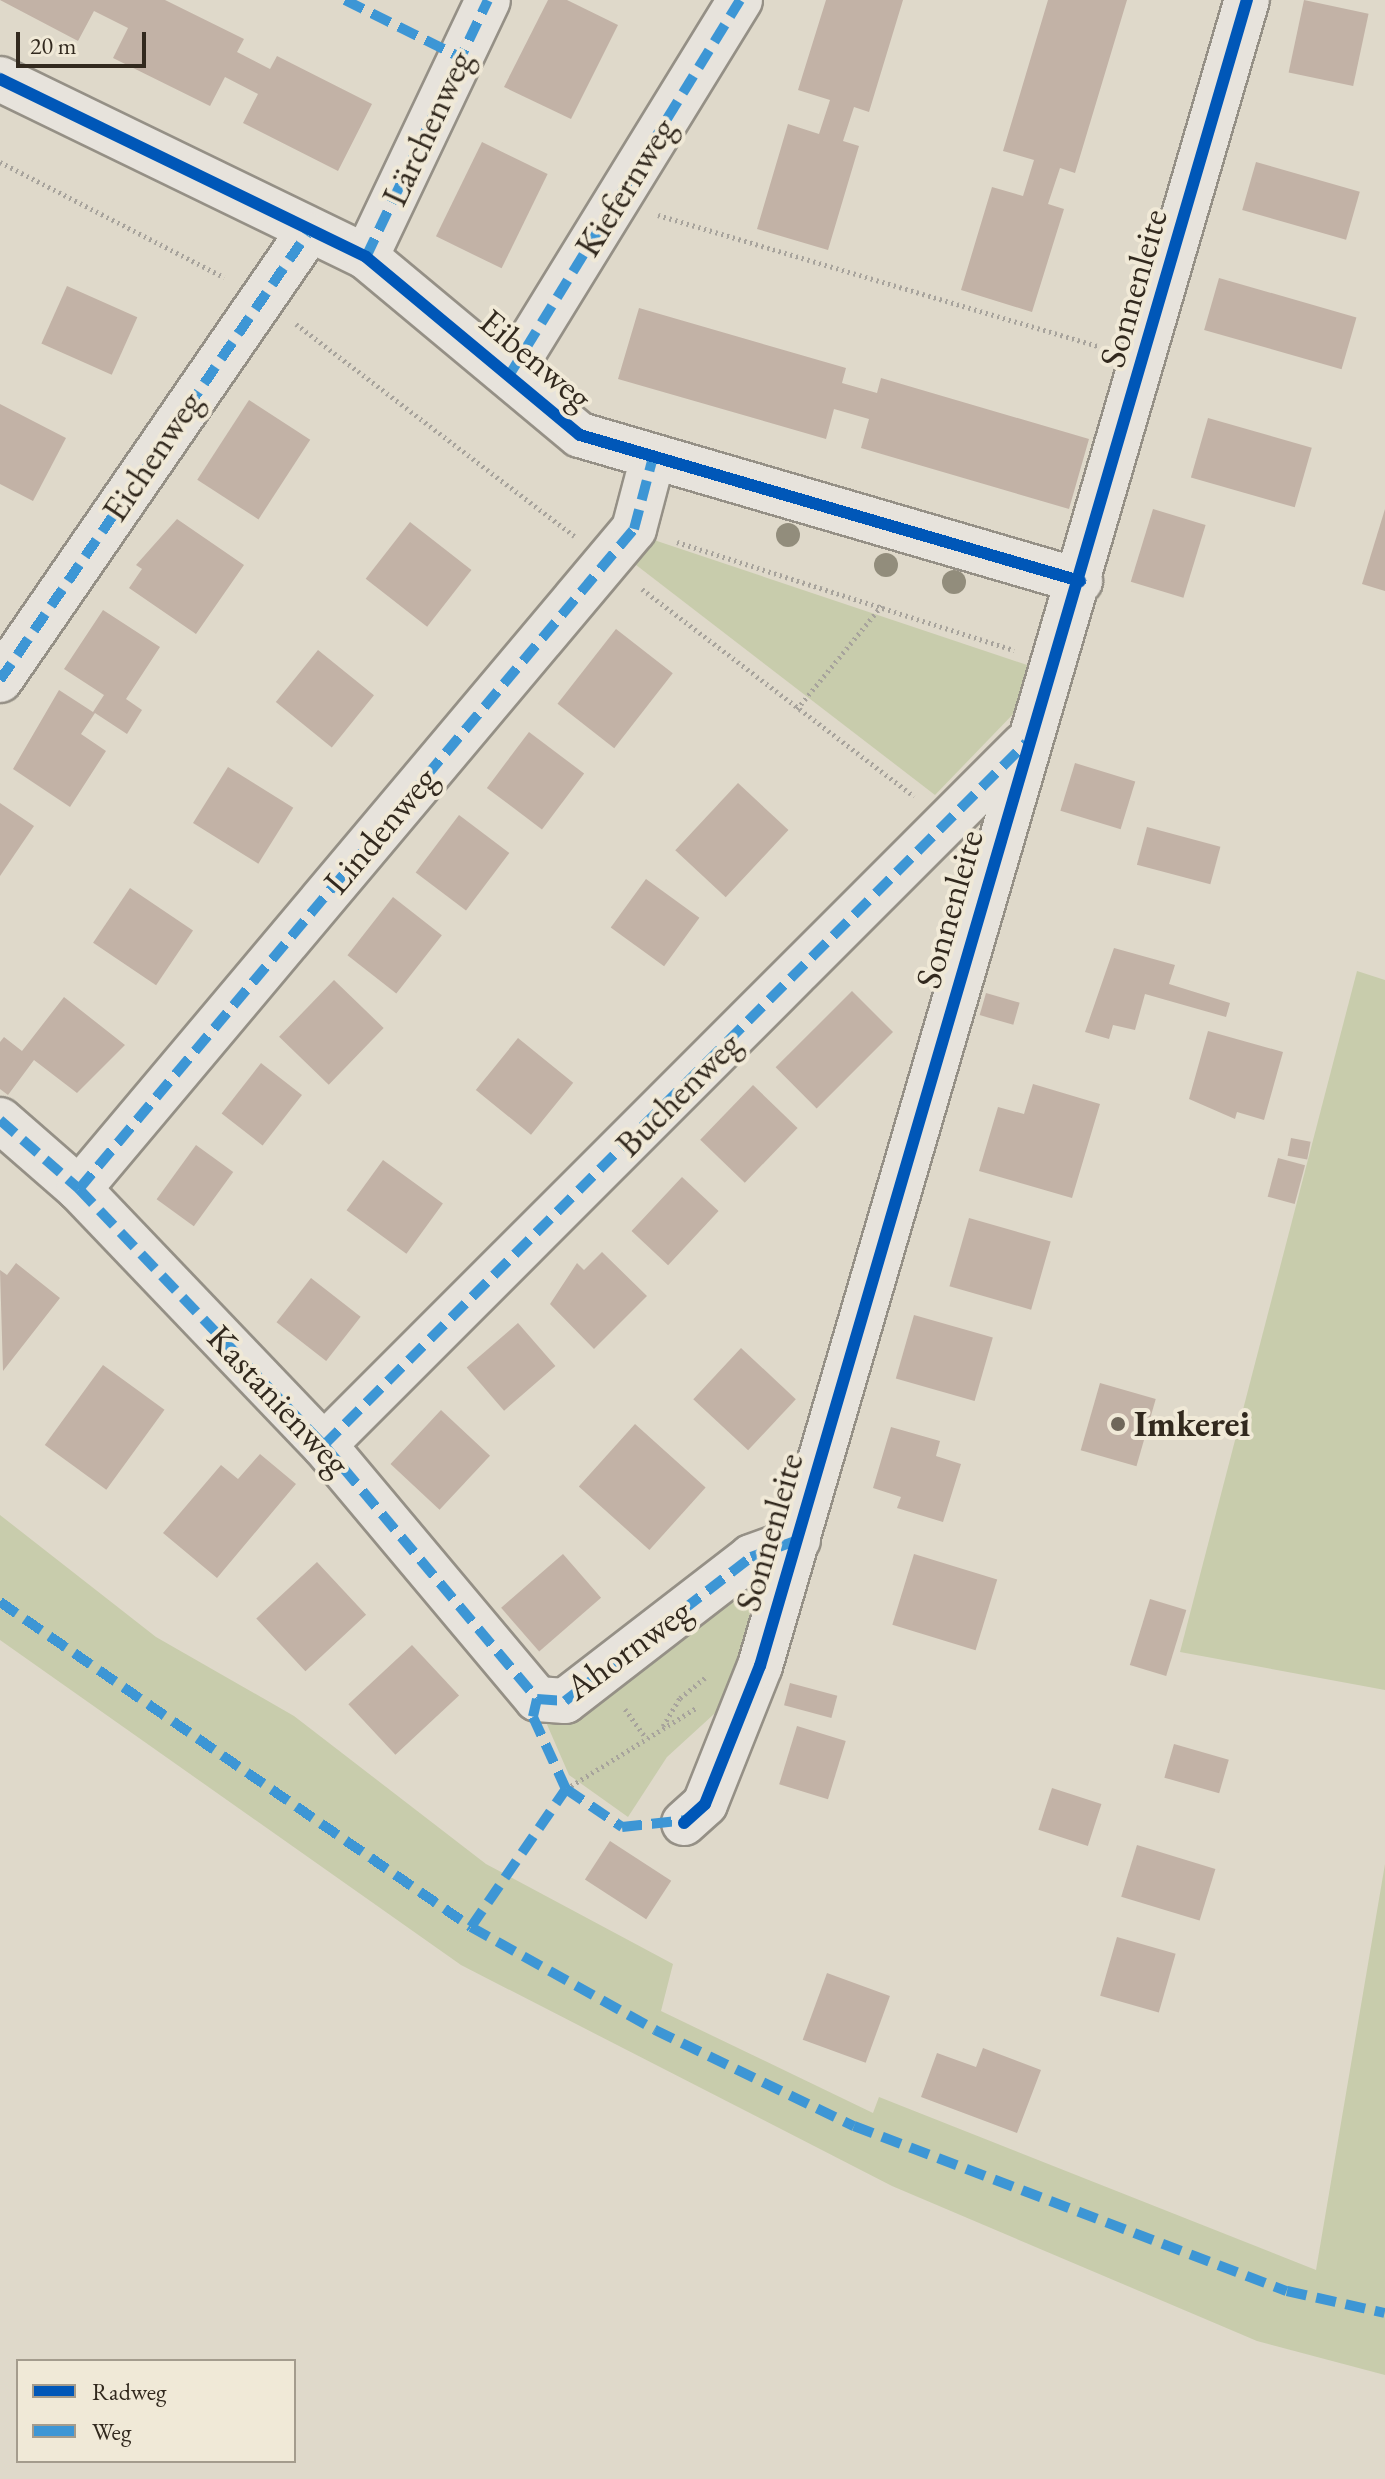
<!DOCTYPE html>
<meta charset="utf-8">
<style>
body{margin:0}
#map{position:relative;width:1385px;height:2479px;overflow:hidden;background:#dfd9ca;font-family:"EB Garamond",serif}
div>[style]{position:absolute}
.green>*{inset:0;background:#c8ccac}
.building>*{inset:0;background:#c2b2a6;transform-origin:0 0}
.path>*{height:5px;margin-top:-2.5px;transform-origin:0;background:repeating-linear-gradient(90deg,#a7a39c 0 2px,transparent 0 6px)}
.roads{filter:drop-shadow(2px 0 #959086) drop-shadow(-2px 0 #959086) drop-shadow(0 2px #959086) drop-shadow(0 -2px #959086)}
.minor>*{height:44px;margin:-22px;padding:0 22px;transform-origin:22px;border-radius:22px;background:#e7e3dc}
.quiet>*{height:10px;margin-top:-5px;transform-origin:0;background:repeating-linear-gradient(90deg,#3d96d5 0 20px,transparent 0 30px)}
.cycleway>*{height:12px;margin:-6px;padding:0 6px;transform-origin:6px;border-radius:6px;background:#0057b8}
.trees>*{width:24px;height:24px;margin:-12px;border-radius:50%;background:#928d7c}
.dots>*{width:22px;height:22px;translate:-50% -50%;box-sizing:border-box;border:4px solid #f0e9d7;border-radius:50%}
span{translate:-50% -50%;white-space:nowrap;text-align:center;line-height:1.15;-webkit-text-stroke:8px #f0e9d7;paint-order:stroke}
.street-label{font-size:36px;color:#32291e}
.poi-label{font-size:36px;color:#32291e;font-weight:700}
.left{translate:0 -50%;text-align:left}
.legend{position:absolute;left:16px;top:2359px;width:280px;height:104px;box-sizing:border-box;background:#f0e9d7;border:2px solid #a49c8d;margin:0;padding:10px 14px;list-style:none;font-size:24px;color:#32291e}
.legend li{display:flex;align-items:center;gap:16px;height:40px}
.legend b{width:40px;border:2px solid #a49c8d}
.scale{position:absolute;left:16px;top:32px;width:130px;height:36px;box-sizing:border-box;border:4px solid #32291e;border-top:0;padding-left:10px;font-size:24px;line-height:28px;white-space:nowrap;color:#32291e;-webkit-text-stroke:6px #f0e9d7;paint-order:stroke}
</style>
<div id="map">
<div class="green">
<div style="clip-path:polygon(645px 537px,1030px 666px,1019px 708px,935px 795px,627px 558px)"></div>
<div style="clip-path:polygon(1357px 971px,1385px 980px,1385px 1690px,1180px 1652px)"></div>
<div style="clip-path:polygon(0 1515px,156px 1637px,294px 1716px,486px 1864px,673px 1964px,661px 2011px,873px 2113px,879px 2097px,1316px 2270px,1385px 1864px,1385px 2375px,1257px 2341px,892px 2186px,461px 1965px,0 1640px)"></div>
<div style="clip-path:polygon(749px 1581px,757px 1598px,725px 1704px,667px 1757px,628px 1817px,569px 1775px,542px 1713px)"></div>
</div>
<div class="building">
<div style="clip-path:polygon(0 0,165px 0,244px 39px,237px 52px,270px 69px,277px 56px,372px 104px,338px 171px,243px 123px,258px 94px,225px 77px,210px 106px,113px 58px,128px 28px,94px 11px,78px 41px)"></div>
<div style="clip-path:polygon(548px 0,567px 0,618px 25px,571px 119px,504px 87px)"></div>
<div style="clip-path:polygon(826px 0,903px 0,869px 112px,854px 107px,843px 141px,859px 146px,828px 250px,757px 229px,788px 124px,819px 134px,830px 100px,798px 90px)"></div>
<div style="clip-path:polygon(1048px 0,1127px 0,1075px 173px,1060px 168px,1048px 204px,1064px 209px,1032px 312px,961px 290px,992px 187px,1023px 196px,1034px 160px,1003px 151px)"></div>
<div style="left:1304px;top:0;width:66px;height:74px;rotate:12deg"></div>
<div style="left:482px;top:142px;width:73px;height:105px;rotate:26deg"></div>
<div style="left:1256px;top:162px;width:108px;height:50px;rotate:16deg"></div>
<div style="left:1219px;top:278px;width:143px;height:54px;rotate:16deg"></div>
<div style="left:67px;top:286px;width:77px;height:63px;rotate:24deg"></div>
<div style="clip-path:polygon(639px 308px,846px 368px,842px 383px,877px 393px,881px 378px,1089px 439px,1069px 509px,861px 448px,869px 419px,834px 409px,826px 439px,618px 379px)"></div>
<div style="left:249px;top:400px;width:73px;height:95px;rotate:33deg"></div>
<div style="clip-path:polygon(0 404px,66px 438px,33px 501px,0 484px)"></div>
<div style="left:1208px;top:418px;width:108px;height:62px;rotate:16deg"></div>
<div style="left:1153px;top:509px;width:55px;height:76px;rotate:17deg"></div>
<div style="clip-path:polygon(1385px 509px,1385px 591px,1362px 584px)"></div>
<div style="clip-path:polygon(177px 519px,244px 565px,196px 634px,129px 588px,142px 569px,136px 565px)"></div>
<div style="left:410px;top:522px;width:78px;height:72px;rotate:38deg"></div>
<div style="clip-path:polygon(103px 610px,160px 647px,126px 699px,142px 710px,127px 734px,95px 713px,81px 734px,106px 751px,70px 807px,13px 769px,59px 690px,93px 712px,104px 695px,64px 669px)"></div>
<div style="left:616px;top:629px;width:72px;height:95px;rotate:38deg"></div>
<div style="left:318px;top:650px;width:72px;height:67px;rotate:39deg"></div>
<div style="left:529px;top:732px;width:69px;height:70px;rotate:37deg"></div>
<div style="left:1075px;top:763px;width:63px;height:50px;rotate:17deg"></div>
<div style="left:228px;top:767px;width:77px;height:66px;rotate:32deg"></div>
<div style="left:738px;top:783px;width:69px;height:92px;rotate:43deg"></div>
<div style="clip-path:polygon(0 803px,34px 826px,0 876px)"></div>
<div style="left:459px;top:815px;width:63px;height:72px;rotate:37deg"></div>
<div style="left:1147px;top:827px;width:76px;height:39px;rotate:15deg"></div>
<div style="left:646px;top:879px;width:66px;height:60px;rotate:36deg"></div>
<div style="left:130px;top:888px;width:76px;height:66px;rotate:34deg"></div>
<div style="left:393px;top:897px;width:62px;height:74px;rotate:38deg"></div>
<div style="clip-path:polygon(1114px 948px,1175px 965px,1169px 984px,1230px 1003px,1226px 1017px,1145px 994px,1135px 1030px,1113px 1025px,1109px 1039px,1085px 1032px)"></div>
<div style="left:334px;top:980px;width:69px;height:79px;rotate:44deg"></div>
<div style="left:852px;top:991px;width:58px;height:108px;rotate:45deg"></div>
<div style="left:986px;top:993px;width:35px;height:23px;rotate:16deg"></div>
<div style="clip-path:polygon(64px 997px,125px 1045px,77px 1093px,34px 1060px,8px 1095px,0 1089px,0 1042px,4px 1037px,22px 1051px)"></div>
<div style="clip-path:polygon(1208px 1031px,1283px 1052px,1264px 1120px,1237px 1112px,1235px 1119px,1189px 1099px)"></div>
<div style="left:518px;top:1038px;width:71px;height:67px;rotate:39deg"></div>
<div style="left:261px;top:1063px;width:52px;height:64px;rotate:38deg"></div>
<div style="clip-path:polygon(1033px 1084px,1100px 1104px,1072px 1198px,979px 1171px,998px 1107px,1024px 1114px)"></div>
<div style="left:753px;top:1085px;width:62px;height:76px;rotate:44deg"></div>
<div style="left:1291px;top:1138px;width:20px;height:18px;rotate:11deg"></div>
<div style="left:196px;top:1145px;width:46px;height:67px;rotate:36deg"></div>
<div style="left:1278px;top:1158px;width:28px;height:40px;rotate:15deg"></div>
<div style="left:383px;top:1160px;width:74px;height:62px;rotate:36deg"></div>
<div style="left:682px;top:1177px;width:50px;height:74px;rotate:43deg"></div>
<div style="left:969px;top:1218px;width:85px;height:71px;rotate:16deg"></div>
<div style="clip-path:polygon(602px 1252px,647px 1296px,594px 1349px,550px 1304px,577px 1263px,584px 1270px)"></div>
<div style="clip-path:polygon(16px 1263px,60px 1298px,3px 1371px,0 1270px,7px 1275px)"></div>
<div style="left:311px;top:1278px;width:63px;height:56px;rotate:38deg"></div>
<div style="left:914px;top:1315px;width:82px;height:66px;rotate:16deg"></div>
<div style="left:518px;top:1323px;width:57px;height:68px;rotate:49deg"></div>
<div style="left:741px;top:1348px;width:75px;height:70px;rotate:43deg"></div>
<div style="left:103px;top:1365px;width:76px;height:99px;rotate:36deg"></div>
<div style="left:1100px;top:1383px;width:58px;height:70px;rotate:16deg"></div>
<div style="left:441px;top:1410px;width:67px;height:74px;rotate:43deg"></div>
<div style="left:635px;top:1424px;width:95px;height:84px;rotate:42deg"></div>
<div style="clip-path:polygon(891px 1427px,940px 1441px,936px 1456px,961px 1464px,943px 1522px,897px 1508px,901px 1497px,873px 1488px)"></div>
<div style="clip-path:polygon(260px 1454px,296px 1484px,217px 1578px,163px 1533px,221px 1465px,238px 1479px)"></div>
<div style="left:563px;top:1554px;width:58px;height:82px;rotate:49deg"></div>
<div style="left:914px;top:1554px;width:87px;height:74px;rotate:17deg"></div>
<div style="left:317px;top:1562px;width:72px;height:83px;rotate:47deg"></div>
<div style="left:1150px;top:1599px;width:38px;height:69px;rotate:17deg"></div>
<div style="left:412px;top:1645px;width:69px;height:87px;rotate:47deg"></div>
<div style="left:790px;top:1683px;width:49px;height:23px;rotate:15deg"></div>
<div style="left:797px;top:1726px;width:51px;height:61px;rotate:17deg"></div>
<div style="left:1174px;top:1744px;width:57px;height:35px;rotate:16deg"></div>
<div style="left:1052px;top:1788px;width:52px;height:44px;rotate:18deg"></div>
<div style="left:610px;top:1841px;width:73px;height:46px;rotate:33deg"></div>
<div style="left:1137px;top:1845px;width:82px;height:54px;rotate:17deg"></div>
<div style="left:1117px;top:1937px;width:61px;height:61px;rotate:16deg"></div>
<div style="left:827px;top:1973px;width:67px;height:71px;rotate:20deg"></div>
<div style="clip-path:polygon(983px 2048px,1041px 2070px,1017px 2133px,921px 2097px,937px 2053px,976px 2067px)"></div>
</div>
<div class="path">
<div style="left:0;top:162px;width:252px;rotate:27.2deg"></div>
<div style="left:658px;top:215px;width:461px;rotate:16.6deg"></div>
<div style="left:296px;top:324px;width:350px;rotate:37.3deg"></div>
<div style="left:677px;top:542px;width:354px;rotate:17.8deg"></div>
<div style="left:642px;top:589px;width:342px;rotate:37.3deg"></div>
<div style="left:797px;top:709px;width:134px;rotate:-50.7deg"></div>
<div style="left:625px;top:1709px;width:36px;rotate:54deg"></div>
<div style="left:663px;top:1726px;width:33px;rotate:-59deg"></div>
<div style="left:680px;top:1698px;width:33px;rotate:-39deg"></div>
<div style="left:566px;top:1789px;width:153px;rotate:-31.9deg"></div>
</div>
<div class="roads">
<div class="minor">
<div style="left:0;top:79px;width:407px;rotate:25.9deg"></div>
<div style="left:366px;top:257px;width:278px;rotate:39.8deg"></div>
<div style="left:580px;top:435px;width:521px;rotate:16.28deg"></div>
<div style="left:366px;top:257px;width:284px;rotate:-64.6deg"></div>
<div style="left:510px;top:374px;width:439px;rotate:-58.4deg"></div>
<div style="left:0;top:680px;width:541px;rotate:-55.46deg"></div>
<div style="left:0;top:1120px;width:105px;rotate:41.1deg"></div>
<div style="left:79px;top:1189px;width:354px;rotate:46.3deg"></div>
<div style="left:324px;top:1445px;width:331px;rotate:50deg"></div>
<div style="left:537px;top:1699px;width:28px;rotate:4deg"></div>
<div style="left:565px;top:1701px;width:235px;rotate:-37.7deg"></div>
<div style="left:751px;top:1557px;width:50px;rotate:-19.9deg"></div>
<div style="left:79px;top:1189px;width:862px;rotate:-49.94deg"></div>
<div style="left:634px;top:529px;width:74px;rotate:-75.2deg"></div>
<div style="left:324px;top:1445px;width:990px;rotate:-45deg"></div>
<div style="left:684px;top:1823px;width:28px;rotate:-42deg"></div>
<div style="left:705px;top:1804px;width:149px;rotate:-68.3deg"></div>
<div style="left:760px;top:1666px;width:1736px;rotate:-73.71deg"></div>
</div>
</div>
<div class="quiet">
<div style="left:345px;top:0;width:128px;rotate:26.4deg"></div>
<div style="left:366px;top:257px;width:284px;rotate:-64.6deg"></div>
<div style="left:510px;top:374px;width:439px;rotate:-58.4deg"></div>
<div style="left:0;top:680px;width:541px;rotate:-55.46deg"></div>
<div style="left:0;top:1120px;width:105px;rotate:41.1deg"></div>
<div style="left:79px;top:1189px;width:354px;rotate:46.3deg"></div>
<div style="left:324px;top:1445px;width:331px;rotate:50deg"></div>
<div style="left:537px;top:1699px;width:28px;rotate:4deg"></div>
<div style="left:565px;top:1701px;width:235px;rotate:-37.7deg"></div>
<div style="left:751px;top:1557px;width:50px;rotate:-19.9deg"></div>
<div style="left:79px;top:1189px;width:862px;rotate:-49.94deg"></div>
<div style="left:634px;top:529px;width:74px;rotate:-75.2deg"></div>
<div style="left:324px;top:1445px;width:993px;rotate:-45deg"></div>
<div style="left:0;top:1602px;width:572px;rotate:34.61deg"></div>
<div style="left:471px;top:1927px;width:211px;rotate:29.2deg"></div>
<div style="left:655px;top:2030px;width:221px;rotate:25.8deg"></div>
<div style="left:854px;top:2126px;width:463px;rotate:20.9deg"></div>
<div style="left:1287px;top:2291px;width:100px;rotate:12.7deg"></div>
<div style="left:537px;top:1699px;width:18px;rotate:103deg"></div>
<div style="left:533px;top:1717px;width:79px;rotate:65.4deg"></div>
<div style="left:566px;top:1789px;width:68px;rotate:34.2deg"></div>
<div style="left:622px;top:1827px;width:65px;rotate:-6.1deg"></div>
<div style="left:471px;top:1927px;width:168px;rotate:-55.5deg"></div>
</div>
<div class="cycleway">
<div style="left:0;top:79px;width:407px;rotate:25.9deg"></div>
<div style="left:366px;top:257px;width:278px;rotate:39.8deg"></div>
<div style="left:580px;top:435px;width:521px;rotate:16.28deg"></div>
<div style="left:684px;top:1823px;width:28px;rotate:-42deg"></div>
<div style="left:705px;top:1804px;width:149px;rotate:-68.3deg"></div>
<div style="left:760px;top:1666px;width:1736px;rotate:-73.71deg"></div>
</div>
<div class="trees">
<div style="left:788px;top:535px"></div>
<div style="left:886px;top:565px"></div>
<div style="left:954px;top:582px"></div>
</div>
<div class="dots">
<div style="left:1118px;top:1424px;background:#6f675a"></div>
</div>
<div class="street-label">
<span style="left:427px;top:128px;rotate:-65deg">Lärchenweg</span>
<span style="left:625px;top:187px;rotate:-58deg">Kiefernweg</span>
<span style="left:1133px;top:288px;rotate:-74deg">Sonnenleite</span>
<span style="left:536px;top:359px;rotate:40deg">Eibenweg</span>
<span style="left:152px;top:456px;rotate:-56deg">Eichenweg</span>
<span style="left:380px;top:830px;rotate:-50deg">Lindenweg</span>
<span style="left:949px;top:909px;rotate:-74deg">Sonnenleite</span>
<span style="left:678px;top:1094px;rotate:-45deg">Buchenweg</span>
<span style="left:279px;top:1400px;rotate:47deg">Kastanienweg</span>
<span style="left:769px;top:1532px;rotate:-74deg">Sonnenleite</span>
<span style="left:628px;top:1649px;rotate:-36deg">Ahornweg</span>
</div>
<div class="poi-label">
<span class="left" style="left:1134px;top:1424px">Imkerei</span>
</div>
<ul class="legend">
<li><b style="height:10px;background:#0057b8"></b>Radweg</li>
<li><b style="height:10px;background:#3d96d5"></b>Weg</li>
</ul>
<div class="scale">20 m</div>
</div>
